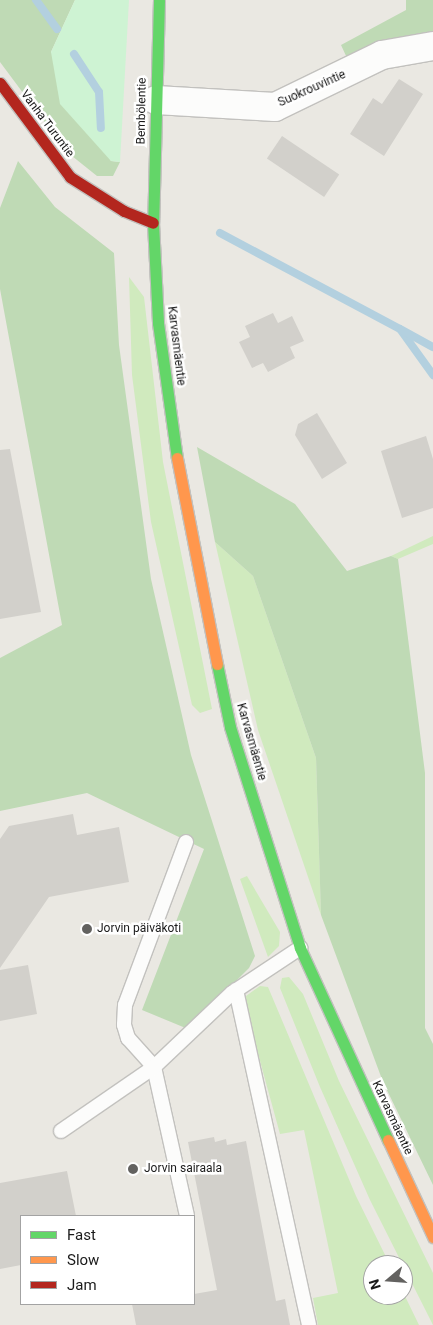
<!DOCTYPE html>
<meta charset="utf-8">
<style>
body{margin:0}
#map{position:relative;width:433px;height:1325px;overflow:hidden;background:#eae8e2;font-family:Roboto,sans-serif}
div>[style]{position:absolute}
.grass>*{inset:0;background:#d0eabe}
.forest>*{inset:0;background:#bfdab5}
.park>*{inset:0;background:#cef3d3}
.stream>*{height:8px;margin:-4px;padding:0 4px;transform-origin:4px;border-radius:4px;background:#b3d0df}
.building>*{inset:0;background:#d2d0cb;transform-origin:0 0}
.roads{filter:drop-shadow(1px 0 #c2c1be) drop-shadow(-1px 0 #c2c1be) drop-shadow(0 1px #c2c1be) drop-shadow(0 -1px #c2c1be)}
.lane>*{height:14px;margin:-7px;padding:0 7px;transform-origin:7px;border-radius:7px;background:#fcfcfb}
.street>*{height:28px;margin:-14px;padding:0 14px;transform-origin:14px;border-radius:14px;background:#fcfcfb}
.fast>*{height:11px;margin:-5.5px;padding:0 5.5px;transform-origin:5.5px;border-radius:5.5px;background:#63d668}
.slow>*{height:11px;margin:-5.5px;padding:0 5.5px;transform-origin:5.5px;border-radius:5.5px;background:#ff974d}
.jam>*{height:11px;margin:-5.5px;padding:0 5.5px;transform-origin:5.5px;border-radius:5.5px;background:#b3261e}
.dots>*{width:14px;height:14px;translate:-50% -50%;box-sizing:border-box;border:2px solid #fff;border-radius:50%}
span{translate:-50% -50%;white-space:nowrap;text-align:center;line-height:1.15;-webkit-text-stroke:5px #fff;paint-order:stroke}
.street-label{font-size:12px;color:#1a1a1a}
.poi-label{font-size:12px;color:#1a1a1a}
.left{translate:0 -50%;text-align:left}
.legend{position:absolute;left:20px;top:1215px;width:175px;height:90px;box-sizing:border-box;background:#fff;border:1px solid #a3a3a3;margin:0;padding:6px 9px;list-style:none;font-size:15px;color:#1a1a1a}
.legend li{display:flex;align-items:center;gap:10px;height:25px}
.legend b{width:25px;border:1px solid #a3a3a3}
.north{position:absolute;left:363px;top:1255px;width:50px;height:50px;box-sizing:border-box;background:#fff;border:1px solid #a3a3a3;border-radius:50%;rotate:252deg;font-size:14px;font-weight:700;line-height:20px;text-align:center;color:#1a1a1a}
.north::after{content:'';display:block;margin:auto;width:18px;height:22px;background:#636260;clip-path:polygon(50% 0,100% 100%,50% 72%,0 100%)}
</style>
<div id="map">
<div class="grass">
<div style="clip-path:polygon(129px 277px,144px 297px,163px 462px,212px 709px,200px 713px,192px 705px,151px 522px,132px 375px)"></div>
<div style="clip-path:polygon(433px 536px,433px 544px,398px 559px,391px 556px)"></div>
<div style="clip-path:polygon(215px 542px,253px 576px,316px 758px,321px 915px,258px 730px)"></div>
<div style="clip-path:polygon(247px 876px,280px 932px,279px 946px,268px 957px,240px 879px)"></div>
<div style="clip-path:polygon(289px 977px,303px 994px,339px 1081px,433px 1273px,433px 1325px,370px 1200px,320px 1087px,280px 988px,282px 978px)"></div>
<div style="clip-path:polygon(260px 986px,268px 987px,356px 1196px,390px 1265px,373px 1265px,373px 1295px,403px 1292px,419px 1325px,318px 1325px,313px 1298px,338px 1293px,304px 1130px,280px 1134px,245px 1006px,246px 996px)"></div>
</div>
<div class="forest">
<div style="clip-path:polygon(0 0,75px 0,51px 52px,111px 161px,120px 162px,113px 176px,97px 176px,67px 152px,0 62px)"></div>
<div style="clip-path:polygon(406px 0,433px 0,433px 35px,347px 58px,341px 45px,406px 10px)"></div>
<div style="clip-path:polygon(18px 161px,55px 207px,114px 253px,119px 345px,151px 579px,191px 755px,255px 956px,249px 968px,188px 1029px,142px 1010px,204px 849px,87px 793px,0 811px,0 658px,62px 625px,0 289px,0 208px)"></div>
<div style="clip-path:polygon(197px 447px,295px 504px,347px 571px,391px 556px,398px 559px,425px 773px,425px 1028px,433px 1044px,433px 1185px,383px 1082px,321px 915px,316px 758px,253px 576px,215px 542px)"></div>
</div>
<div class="park">
<div style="clip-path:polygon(75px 0,129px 0,120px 162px,111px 161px,60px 104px,51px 52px)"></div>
</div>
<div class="stream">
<div style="left:36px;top:0;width:36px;rotate:54deg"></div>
<div style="left:74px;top:54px;width:45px;rotate:56.7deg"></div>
<div style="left:99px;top:92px;width:36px;rotate:87deg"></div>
<div style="left:220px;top:233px;width:204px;rotate:28.1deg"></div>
<div style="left:400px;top:329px;width:57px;rotate:54.3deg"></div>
<div style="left:402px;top:330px;width:35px;rotate:29deg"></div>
</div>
<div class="building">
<div style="clip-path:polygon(399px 79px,423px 94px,384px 156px,350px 134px,373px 98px,382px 104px)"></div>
<div style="left:282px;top:136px;width:69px;height:27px;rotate:34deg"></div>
<div style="clip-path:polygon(273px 313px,278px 323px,292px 316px,304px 341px,290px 347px,295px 358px,268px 372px,263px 363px,252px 368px,239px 342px,250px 337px,245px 326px)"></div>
<div style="clip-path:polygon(317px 413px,347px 463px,322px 479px,295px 435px,298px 424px)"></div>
<div style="clip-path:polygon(426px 436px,433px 459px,433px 508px,402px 518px,381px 451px)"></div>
<div style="clip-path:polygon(10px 449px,41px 612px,0 619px,0 450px)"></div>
<div style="clip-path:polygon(73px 814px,77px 835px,119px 827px,129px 882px,49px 897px,0 968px,0 839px,9px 826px)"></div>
<div style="clip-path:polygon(28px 965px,37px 1014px,0 1021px,0 970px)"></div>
<div style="clip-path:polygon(214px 1137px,215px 1142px,226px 1139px,227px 1145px,246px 1141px,276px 1301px,285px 1299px,290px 1325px,136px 1325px,132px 1304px,194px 1304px,194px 1294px,217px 1290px,188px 1142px)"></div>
<div style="clip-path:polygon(67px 1171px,76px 1216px,21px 1216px,21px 1265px,0 1269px,0 1183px)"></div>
</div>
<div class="roads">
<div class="lane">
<div style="left:186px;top:842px;width:174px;rotate:110.5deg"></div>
<div style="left:125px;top:1005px;width:20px;rotate:93deg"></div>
<div style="left:124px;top:1025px;width:14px;rotate:73deg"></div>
<div style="left:128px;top:1038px;width:39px;rotate:48deg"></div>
<div style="left:154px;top:1067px;width:153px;rotate:77.5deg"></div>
<div style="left:236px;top:990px;width:343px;rotate:77.7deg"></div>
<div style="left:61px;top:1131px;width:113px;rotate:-34.5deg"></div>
<div style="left:154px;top:1067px;width:108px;rotate:-43.5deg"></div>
<div style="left:232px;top:993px;width:82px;rotate:-33.5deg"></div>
</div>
<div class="street">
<div style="left:156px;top:100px;width:119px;rotate:3.4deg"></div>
<div style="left:275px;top:107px;width:119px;rotate:-25.9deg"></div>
<div style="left:382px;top:55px;width:52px;rotate:-10deg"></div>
</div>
<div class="fast">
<div style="left:159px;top:0;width:223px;rotate:91.5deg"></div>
<div style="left:153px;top:223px;width:100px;rotate:87.1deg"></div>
<div style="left:158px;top:323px;width:136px;rotate:82deg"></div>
<div style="left:217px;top:664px;width:64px;rotate:78.3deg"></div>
<div style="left:230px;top:727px;width:232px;rotate:72.4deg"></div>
<div style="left:300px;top:948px;width:211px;rotate:65.4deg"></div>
</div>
<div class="slow">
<div style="left:177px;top:458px;width:210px;rotate:79deg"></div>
<div style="left:388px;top:1140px;width:107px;rotate:65.1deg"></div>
</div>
<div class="jam">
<div style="left:0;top:83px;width:117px;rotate:53.3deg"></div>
<div style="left:70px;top:177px;width:64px;rotate:32.2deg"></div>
<div style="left:124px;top:211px;width:31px;rotate:22deg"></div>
</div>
</div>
<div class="dots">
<div style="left:87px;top:929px;background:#636260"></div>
<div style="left:133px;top:1169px;background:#636260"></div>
</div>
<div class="street-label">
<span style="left:312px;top:89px;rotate:-24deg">Suokrouvintie</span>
<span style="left:142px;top:111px;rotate:-89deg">Bembölentie</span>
<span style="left:47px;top:124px;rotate:53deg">Vanha Turuntie</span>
<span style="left:176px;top:346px;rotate:83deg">Karvasmäentie</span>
<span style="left:251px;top:742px;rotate:74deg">Karvasmäentie</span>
<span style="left:392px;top:1118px;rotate:65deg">Karvasmäentie</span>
</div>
<div class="poi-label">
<span class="left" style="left:97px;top:929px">Jorvin päiväkoti</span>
<span class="left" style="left:144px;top:1169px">Jorvin sairaala</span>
</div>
<ul class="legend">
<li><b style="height:6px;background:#63d668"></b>Fast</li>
<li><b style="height:6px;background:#ff974d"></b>Slow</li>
<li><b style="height:6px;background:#b3261e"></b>Jam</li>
</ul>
<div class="north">N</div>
</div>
